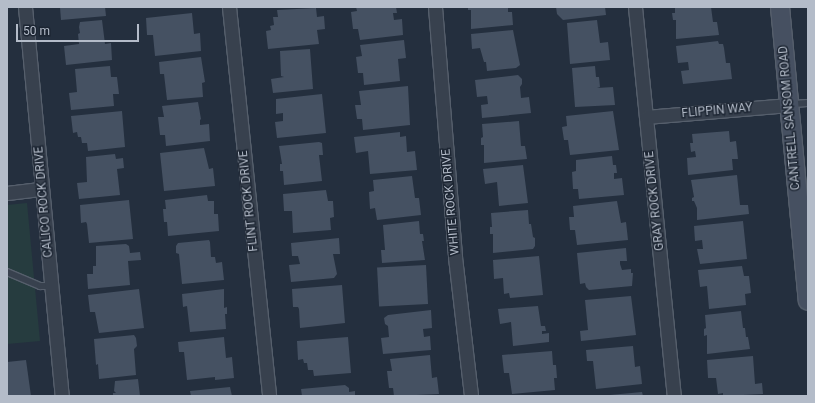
<!DOCTYPE html>
<style>
body{margin:0}
#map{position:relative;width:815px;height:403px;overflow:hidden;background:#242f3e;font-family:Roboto,sans-serif}
div>[style]{position:absolute}
.green>*{inset:0;background:#263c3f}
.building>*{inset:0;background:#455162;transform-origin:0 0}
.roads{filter:drop-shadow(1px 0 #565f6c) drop-shadow(-1px 0 #565f6c) drop-shadow(0 1px #565f6c) drop-shadow(0 -1px #565f6c)}
.lane>*{height:6px;margin:-3px;padding:0 3px;transform-origin:3px;border-radius:3px;background:#38414e}
.street>*{height:13px;margin:-6.5px;padding:0 6.5px;transform-origin:6.5px;border-radius:6.5px;background:#38414e}
.secondary>*{height:18px;margin:-9px;padding:0 9px;transform-origin:9px;border-radius:9px;background:#465061}
span{translate:-50% -50%;white-space:nowrap;text-align:center;line-height:1.15;-webkit-text-stroke:3px #1d2633;paint-order:stroke}
.street-label{font-size:12px;color:#b4bcc9}
.frame{position:absolute;inset:0;border:8px solid #b4bcc9;pointer-events:none}
.scale{position:absolute;left:16px;top:24px;width:123px;height:18px;box-sizing:border-box;border:2px solid #b4bcc9;border-top:0;padding-left:5px;font-size:12px;line-height:14px;white-space:nowrap;color:#b4bcc9;-webkit-text-stroke:3px #1d2633;paint-order:stroke}
</style>
<div id="map">
<div class="green">
<div style="clip-path:polygon(27px 203px,40px 341px,7px 344px,7px 205px)"></div>
</div>
<div class="building">
<div style="clip-path:polygon(60px 7px,105px 7px,106px 16px,61px 20px)"></div>
<div style="clip-path:polygon(356px 7px,396px 7px,397px 13px,393px 13px,394px 20px,402px 19px,403px 35px,360px 40px,358px 29px,353px 29px,351px 12px,357px 11px)"></div>
<div style="clip-path:polygon(468px 7px,508px 7px,508px 12px,512px 12px,513px 25px,471px 29px,471px 10px,468px 10px)"></div>
<div style="clip-path:polygon(556px 7px,605px 7px,606px 15px,563px 20px,557px 14px)"></div>
<div style="clip-path:polygon(675px 7px,711px 7px,713px 22px,717px 22px,719px 35px,676px 39px,676px 20px,673px 20px,672px 13px,675px 13px)"></div>
<div style="clip-path:polygon(316px 8px,317px 17px,324px 16px,325px 29px,317px 30px,319px 44px,268px 49px,266px 31px,271px 30px,270px 26px,274px 25px,273px 17px,278px 17px,277px 10px)"></div>
<div style="clip-path:polygon(192px 13px,194px 34px,200px 33px,201px 51px,155px 56px,153px 35px,147px 35px,146px 18px)"></div>
<div style="clip-path:polygon(102px 20px,105px 44px,111px 43px,112px 60px,66px 65px,64px 46px,79px 44px,78px 34px,80px 33px,79px 27px,80px 22px)"></div>
<div style="clip-path:polygon(597px 20px,600px 43px,608px 42px,610px 60px,570px 64px,567px 23px)"></div>
<div style="clip-path:polygon(513px 30px,520px 65px,516px 68px,487px 71px,486px 62px,484px 62px,480px 48px,472px 49px,471px 34px)"></div>
<div style="clip-path:polygon(404px 40px,406px 58px,398px 59px,400px 81px,364px 85px,363px 73px,358px 73px,356px 57px,362px 56px,360px 45px)"></div>
<div style="clip-path:polygon(718px 41px,719px 44px,723px 44px,724px 48px,726px 63px,730px 63px,732px 79px,683px 84px,681px 71px,689px 70px,688px 62px,678px 63px,676px 46px)"></div>
<div style="clip-path:polygon(310px 49px,313px 89px,273px 93px,271px 79px,284px 77px,281px 76px,280px 51px)"></div>
<div style="clip-path:polygon(201px 57px,205px 82px,202px 83px,203px 97px,167px 100px,164px 74px,160px 74px,159px 62px)"></div>
<div style="clip-path:polygon(110px 66px,111px 77px,117px 77px,119px 94px,113px 94px,114px 106px,71px 110px,69px 93px,77px 92px,75px 69px)"></div>
<div style="clip-path:polygon(595px 66px,596px 77px,599px 77px,600px 87px,597px 88px,613px 87px,615px 105px,575px 107px,572px 68px)"></div>
<div style="clip-path:polygon(518px 75px,522px 79px,522px 84px,520px 87px,521px 98px,529px 97px,531px 113px,482px 118px,481px 105px,488px 104px,487px 96px,477px 97px,475px 80px)"></div>
<div style="clip-path:polygon(408px 86px,410px 125px,363px 130px,362px 119px,357px 119px,355px 105px,361px 105px,359px 91px)"></div>
<div style="clip-path:polygon(322px 94px,326px 133px,277px 138px,275px 122px,283px 121px,283px 113px,276px 114px,276px 99px)"></div>
<div style="clip-path:polygon(198px 102px,201px 119px,200px 120px,200px 125px,209px 124px,210px 141px,166px 146px,165px 135px,160px 135px,158px 117px,164px 117px,162px 106px)"></div>
<div style="clip-path:polygon(122px 111px,125px 147px,88px 151px,87px 143px,82px 143px,81px 137px,78px 137px,77px 132px,73px 133px,71px 116px)"></div>
<div style="clip-path:polygon(613px 111px,619px 150px,570px 155px,568px 140px,564px 140px,562px 127px,567px 126px,566px 116px)"></div>
<div style="clip-path:polygon(519px 121px,521px 146px,525px 146px,527px 159px,484px 163px,484px 145px,481px 145px,481px 138px,483px 137px,482px 124px)"></div>
<div style="clip-path:polygon(729px 131px,730px 142px,736px 141px,738px 159px,732px 159px,733px 170px,688px 175px,687px 158px,696px 157px,695px 151px,691px 152px,690px 143px,693px 143px,692px 134px)"></div>
<div style="clip-path:polygon(400px 132px,400px 137px,406px 136px,407px 152px,415px 151px,417px 170px,370px 174px,368px 151px,356px 153px,354px 137px)"></div>
<div style="clip-path:polygon(319px 142px,322px 143px,323px 155px,319px 155px,322px 181px,284px 185px,283px 171px,280px 171px,280px 164px,282px 164px,279px 146px)"></div>
<div style="clip-path:polygon(204px 148px,209px 169px,213px 168px,215px 186px,164px 191px,160px 153px)"></div>
<div style="clip-path:polygon(115px 154px,116px 159px,123px 158px,124px 168px,117px 169px,120px 195px,79px 199px,77px 183px,87px 182px,86px 157px)"></div>
<div style="clip-path:polygon(612px 156px,613px 165px,616px 165px,617px 173px,614px 173px,614px 179px,622px 178px,624px 195px,579px 199px,578px 189px,573px 189px,572px 172px,576px 171px,576px 160px)"></div>
<div style="clip-path:polygon(523px 165px,528px 203px,499px 206px,497px 182px,485px 184px,483px 169px)"></div>
<div style="clip-path:polygon(737px 175px,740px 205px,748px 205px,749px 214px,697px 220px,697px 208px,694px 201px,692px 201px,692px 198px,694px 197px,691px 180px)"></div>
<div style="clip-path:polygon(412px 176px,415px 198px,419px 198px,421px 215px,377px 220px,375px 208px,370px 209px,369px 192px,374px 191px,373px 180px)"></div>
<div style="clip-path:polygon(326px 190px,328px 201px,333px 201px,334px 217px,330px 218px,331px 230px,293px 233px,292px 211px,284px 211px,283px 194px)"></div>
<div style="clip-path:polygon(207px 195px,208px 201px,214px 201px,214px 214px,218px 214px,219px 231px,168px 236px,167px 222px,164px 222px,163px 209px,166px 209px,165px 200px)"></div>
<div style="clip-path:polygon(129px 200px,133px 239px,89px 243px,87px 224px,86px 222px,81px 223px,80px 205px)"></div>
<div style="clip-path:polygon(617px 201px,621px 223px,626px 222px,628px 240px,577px 245px,575px 230px,570px 230px,569px 217px,574px 217px,573px 206px)"></div>
<div style="clip-path:polygon(528px 210px,529px 224px,531px 224px,533px 237px,535px 238px,535px 246px,533px 249px,493px 253px,493px 234px,490px 234px,490px 227px,492px 227px,491px 213px)"></div>
<div style="clip-path:polygon(419px 221px,420px 234px,423px 234px,424px 241px,422px 241px,425px 260px,382px 263px,381px 250px,385px 250px,383px 225px)"></div>
<div style="clip-path:polygon(743px 221px,747px 259px,700px 264px,697px 249px,703px 249px,702px 240px,695px 241px,694px 226px)"></div>
<div style="clip-path:polygon(339px 238px,340px 254px,333px 254px,337px 274px,334px 278px,291px 282px,289px 265px,300px 264px,298px 256px,292px 256px,291px 243px)"></div>
<div style="clip-path:polygon(209px 240px,210px 242px,211px 257px,215px 257px,216px 263px,222px 262px,224px 280px,182px 284px,179px 254px,176px 253px,176px 246px,178px 243px)"></div>
<div style="clip-path:polygon(126px 244px,129px 246px,130px 253px,140px 252px,141px 260px,128px 261px,130px 285px,88px 289px,87px 274px,93px 274px,93px 266px,96px 266px,96px 246px)"></div>
<div style="clip-path:polygon(626px 248px,627px 261px,620px 261px,620px 264px,622px 270px,631px 269px,631px 273px,633px 273px,632px 286px,589px 290px,586px 287px,585px 283px,580px 284px,577px 253px)"></div>
<div style="clip-path:polygon(539px 256px,543px 295px,510px 298px,509px 293px,504px 294px,503px 278px,494px 279px,493px 260px)"></div>
<div style="left:426px;top:265px;width:39px;height:49px;rotate:87deg"></div>
<div style="clip-path:polygon(742px 266px,744px 276px,749px 276px,751px 293px,745px 294px,746px 305px,709px 309px,707px 286px,700px 287px,698px 270px)"></div>
<div style="clip-path:polygon(342px 285px,345px 323px,300px 328px,299px 309px,298px 307px,293px 307px,292px 289px)"></div>
<div style="clip-path:polygon(139px 289px,144px 328px,99px 333px,95px 312px,90px 312px,88px 295px)"></div>
<div style="clip-path:polygon(224px 289px,224px 308px,227px 307px,227px 314px,225px 314px,226px 329px,190px 332px,187px 306px,183px 307px,182px 294px)"></div>
<div style="clip-path:polygon(631px 296px,636px 335px,581px 341px,580px 331px,588px 330px,585px 300px)"></div>
<div style="clip-path:polygon(538px 306px,541px 326px,545px 326px,546px 331px,542px 331px,542px 334px,549px 333px,549px 342px,513px 346px,511px 322px,500px 324px,498px 309px)"></div>
<div style="clip-path:polygon(431px 310px,432px 328px,423px 329px,424px 337px,430px 336px,431px 350px,383px 354px,381px 338px,389px 337px,388px 326px,385px 324px,384px 318px,388px 315px)"></div>
<div style="clip-path:polygon(741px 311px,743px 328px,745px 328px,746px 337px,748px 337px,750px 349px,707px 354px,707px 335px,704px 336px,704px 329px,706px 328px,705px 315px)"></div>
<div style="clip-path:polygon(134px 335px,136px 338px,137px 346px,134px 349px,136px 375px,99px 379px,98px 364px,96px 365px,94px 339px)"></div>
<div style="clip-path:polygon(224px 337px,226px 358px,232px 357px,234px 378px,215px 380px,215px 377px,187px 380px,184px 352px,179px 352px,178px 342px)"></div>
<div style="clip-path:polygon(348px 337px,351px 373px,314px 376px,313px 370px,308px 370px,307px 363px,304px 363px,303px 359px,298px 360px,297px 341px)"></div>
<div style="clip-path:polygon(633px 346px,635px 367px,640px 366px,642px 384px,596px 389px,593px 361px,587px 361px,586px 350px)"></div>
<div style="clip-path:polygon(552px 351px,553px 365px,556px 365px,557px 378px,554px 378px,555px 390px,512px 394px,509px 373px,504px 373px,502px 355px)"></div>
<div style="clip-path:polygon(430px 355px,432px 378px,437px 377px,439px 394px,394px 396px,393px 388px,389px 388px,387px 371px,392px 371px,390px 359px)"></div>
<div style="clip-path:polygon(753px 356px,755px 384px,762px 383px,763px 394px,723px 396px,723px 393px,718px 394px,716px 378px,708px 378px,707px 360px)"></div>
<div style="clip-path:polygon(26px 360px,31px 396px,7px 396px,7px 362px)"></div>
<div style="clip-path:polygon(138px 379px,140px 396px,113px 396px,113px 393px,116px 393px,114px 391px,115px 381px)"></div>
<div style="clip-path:polygon(345px 385px,349px 388px,349px 392px,355px 391px,355px 396px,302px 396px,301px 389px)"></div>
<div style="clip-path:polygon(230px 387px,232px 396px,191px 396px,190px 391px)"></div>
<div style="clip-path:polygon(642px 392px,643px 396px,610px 396px,610px 395px)"></div>
</div>
<div class="roads">
<div class="lane">
<div style="left:792px;top:104px;width:16px;rotate:-4deg"></div>
<div style="left:7px;top:272px;width:36px;rotate:23deg"></div>
<div style="left:40px;top:286px;width:12px"></div>
</div>
<div class="street">
<div style="left:25px;top:7px;width:391px;rotate:84.6deg"></div>
<div style="left:229px;top:7px;width:391px;rotate:84.1deg"></div>
<div style="left:435px;top:7px;width:251px;rotate:85.4deg"></div>
<div style="left:455px;top:257px;width:140px;rotate:83.4deg"></div>
<div style="left:635px;top:7px;width:391px;rotate:84.3deg"></div>
<div style="left:646px;top:117px;width:143px;rotate:-4.8deg"></div>
<div style="left:7px;top:193px;width:35px;rotate:-7deg"></div>
</div>
<div class="secondary">
<div style="left:780px;top:7px;width:295px;rotate:84.6deg"></div>
</div>
</div>
<div class="street-label">
<span style="left:717px;top:111px;rotate:-5deg">FLIPPIN WAY</span>
<span style="left:790px;top:118px;rotate:-95deg">CANTRELL SANSOM ROAD</span>
<span style="left:249px;top:201px;rotate:-96deg">FLINT ROCK DRIVE</span>
<span style="left:655px;top:201px;rotate:-96deg">GRAY ROCK DRIVE</span>
<span style="left:44px;top:202px;rotate:-95deg">CALICO ROCK DRIVE</span>
<span style="left:451px;top:202px;rotate:-95deg">WHITE ROCK DRIVE</span>
</div>
<div class="frame"></div>
<div class="scale">50 m</div>
</div>
